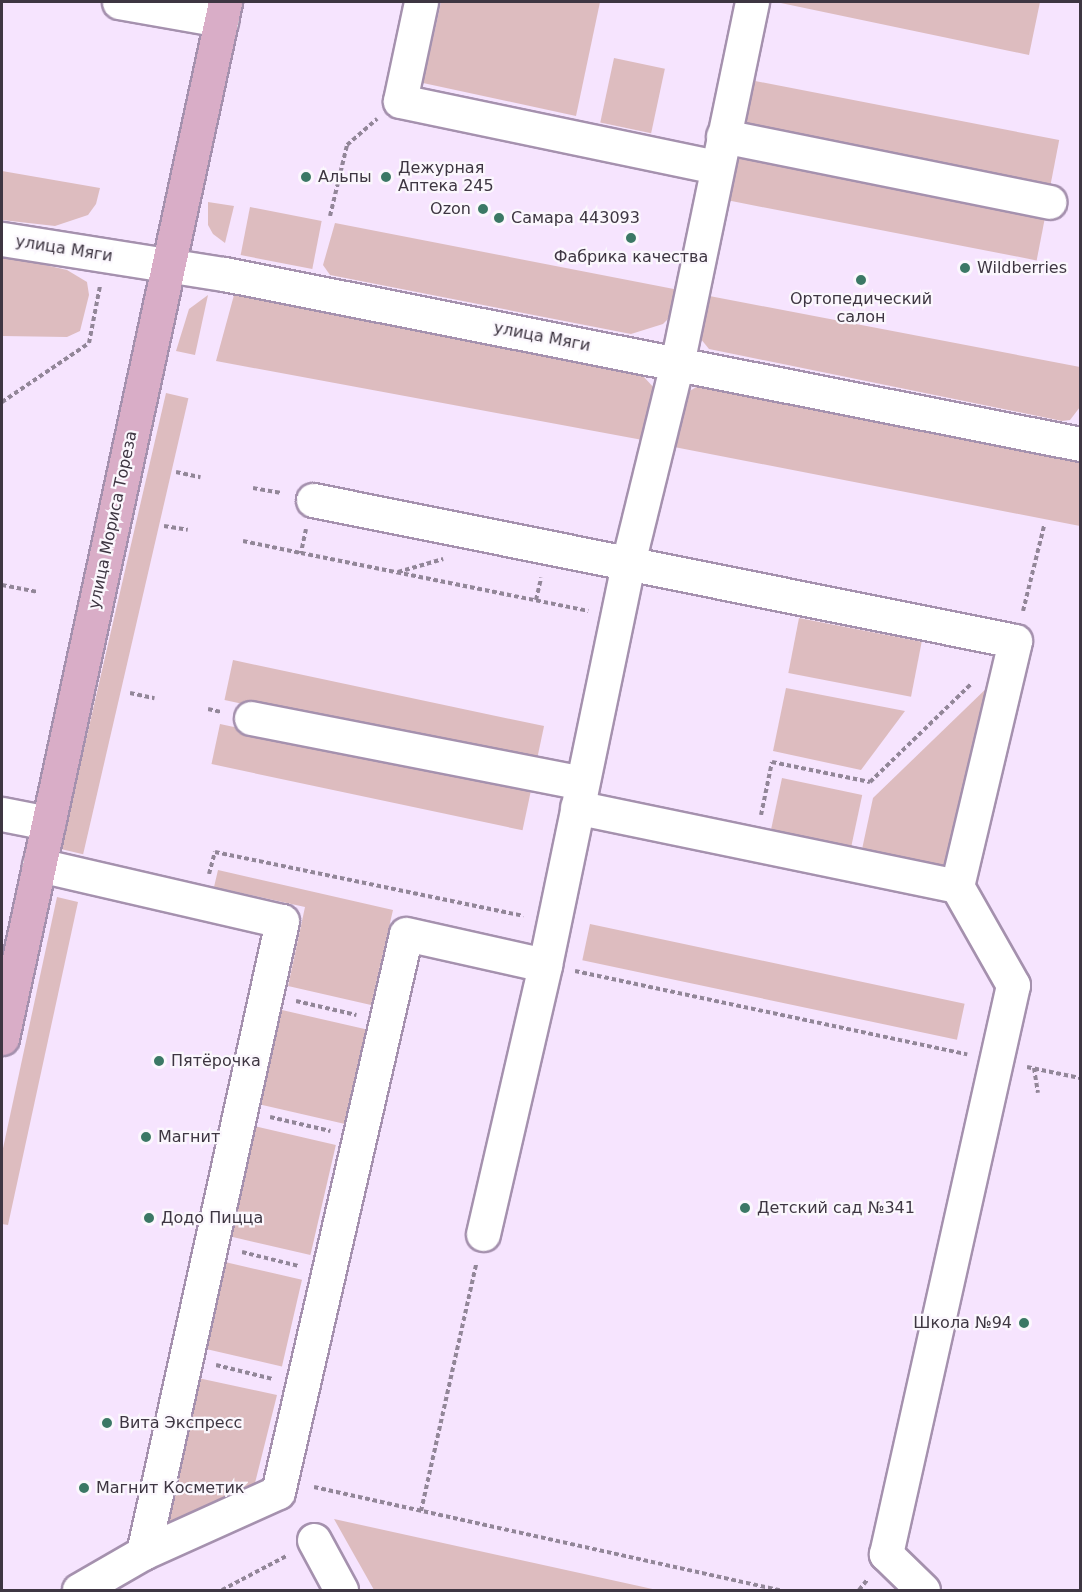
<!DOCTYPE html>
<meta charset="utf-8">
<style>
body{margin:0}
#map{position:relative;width:1082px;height:1592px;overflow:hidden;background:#f6e4fe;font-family:"DejaVu Sans",sans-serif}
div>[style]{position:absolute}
.green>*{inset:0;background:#ddbcbf;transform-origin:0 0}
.path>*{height:4px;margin-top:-2px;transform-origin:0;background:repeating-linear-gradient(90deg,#928698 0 4.5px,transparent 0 7.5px)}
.roads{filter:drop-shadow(2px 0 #a591ae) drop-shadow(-2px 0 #a591ae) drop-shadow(0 2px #a591ae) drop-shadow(0 -2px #a591ae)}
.minor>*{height:33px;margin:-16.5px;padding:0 16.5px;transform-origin:16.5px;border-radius:16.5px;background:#fff}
.major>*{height:33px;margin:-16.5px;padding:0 16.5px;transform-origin:16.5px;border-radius:16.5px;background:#d9adc7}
.dots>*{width:16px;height:16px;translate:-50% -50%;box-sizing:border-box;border:3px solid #fbf7fd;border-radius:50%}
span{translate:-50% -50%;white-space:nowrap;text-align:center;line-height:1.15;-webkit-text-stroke:4.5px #fbf7fd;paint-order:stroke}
.poi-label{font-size:16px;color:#3e3642}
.left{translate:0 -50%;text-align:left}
.right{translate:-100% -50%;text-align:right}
.street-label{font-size:16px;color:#3e3642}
.frame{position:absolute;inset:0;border:3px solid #3e3642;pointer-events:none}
</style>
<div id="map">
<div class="green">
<div style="clip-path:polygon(441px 2px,600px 2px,576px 116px,423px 83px)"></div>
<div style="clip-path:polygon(776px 2px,1040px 2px,1029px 55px)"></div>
<div style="left:614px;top:58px;width:52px;height:66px;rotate:12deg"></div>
<div style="left:750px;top:80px;width:315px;height:50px;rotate:11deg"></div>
<div style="left:736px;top:151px;width:316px;height:50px;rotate:11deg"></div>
<div style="clip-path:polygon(2px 171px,100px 188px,96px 204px,88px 215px,55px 226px,2px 220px)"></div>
<div style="clip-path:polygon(208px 202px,234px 206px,225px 243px,213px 234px,208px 225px)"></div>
<div style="left:250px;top:207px;width:73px;height:49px;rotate:11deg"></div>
<div style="clip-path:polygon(335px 223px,679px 290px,672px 315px,663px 324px,631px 334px,330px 275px,323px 265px)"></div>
<div style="clip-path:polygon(2px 255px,67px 270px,87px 282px,89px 295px,80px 331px,67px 337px,2px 336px)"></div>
<div style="clip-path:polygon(699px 294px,1080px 367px,1080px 407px,1070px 420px,1062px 421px,709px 349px,696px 333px)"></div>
<div style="clip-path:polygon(208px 295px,195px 355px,176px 351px,189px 309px)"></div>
<div style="clip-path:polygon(234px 295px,643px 376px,656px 390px,648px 441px,216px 361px)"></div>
<div style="clip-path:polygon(698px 386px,1080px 461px,1080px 526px,669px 446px,683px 395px)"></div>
<div style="left:166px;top:393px;width:23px;height:468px;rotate:13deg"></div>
<div style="left:799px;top:618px;width:125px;height:56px;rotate:11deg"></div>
<div style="left:233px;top:660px;width:318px;height:41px;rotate:12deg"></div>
<div style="clip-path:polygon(993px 682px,950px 872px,861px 854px,873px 798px)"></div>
<div style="clip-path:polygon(786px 688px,905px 711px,861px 770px,773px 751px)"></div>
<div style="left:220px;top:724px;width:318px;height:41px;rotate:12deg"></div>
<div style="left:782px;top:778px;width:82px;height:58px;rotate:12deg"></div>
<div style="clip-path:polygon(218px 870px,393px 910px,371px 1005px,288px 986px,305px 907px,214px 887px)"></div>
<div style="clip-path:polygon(57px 897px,78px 902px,8px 1225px,2px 1224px,2px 1153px)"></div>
<div style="left:590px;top:924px;width:383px;height:37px;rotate:12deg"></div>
<div style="left:282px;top:1010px;width:86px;height:97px;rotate:13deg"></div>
<div style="left:254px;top:1126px;width:84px;height:113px;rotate:13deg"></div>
<div style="left:225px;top:1262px;width:79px;height:89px;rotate:13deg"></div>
<div style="clip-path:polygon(198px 1378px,277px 1395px,254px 1487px,164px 1525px)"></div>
<div style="clip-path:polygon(334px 1519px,657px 1590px,374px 1590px)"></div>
</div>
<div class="path">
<div style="left:330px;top:216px;width:73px;rotate:-76.5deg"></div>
<div style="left:347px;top:145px;width:40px;rotate:-41deg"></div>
<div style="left:2px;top:402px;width:105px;rotate:-34.1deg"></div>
<div style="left:89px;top:343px;width:58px;rotate:-79.1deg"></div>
<div style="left:176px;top:472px;width:25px;rotate:12deg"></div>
<div style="left:253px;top:488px;width:29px;rotate:10deg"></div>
<div style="left:164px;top:526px;width:24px;rotate:9deg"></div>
<div style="left:306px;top:529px;width:25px;rotate:102deg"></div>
<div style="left:301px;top:553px;width:293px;rotate:11.4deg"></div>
<div style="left:243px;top:541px;width:59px;rotate:11.7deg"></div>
<div style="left:398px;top:572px;width:47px;rotate:-16.1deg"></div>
<div style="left:2px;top:585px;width:36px;rotate:11deg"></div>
<div style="left:536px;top:600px;width:23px;rotate:-77deg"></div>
<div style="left:1023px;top:611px;width:88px;rotate:-76.1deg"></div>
<div style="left:130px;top:693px;width:25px;rotate:12deg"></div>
<div style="left:208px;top:709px;width:13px;rotate:13deg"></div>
<div style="left:761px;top:815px;width:54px;rotate:-78.3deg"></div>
<div style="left:772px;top:762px;width:100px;rotate:11.5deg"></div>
<div style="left:870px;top:782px;width:142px;rotate:-44.1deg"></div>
<div style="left:209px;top:874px;width:23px;rotate:-75deg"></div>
<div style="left:215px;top:852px;width:315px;rotate:11.7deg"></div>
<div style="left:575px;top:971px;width:401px;rotate:12deg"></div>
<div style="left:296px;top:1001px;width:62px;rotate:13.1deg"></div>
<div style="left:1027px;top:1067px;width:54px;rotate:11.7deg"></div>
<div style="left:1034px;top:1068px;width:25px;rotate:81deg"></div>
<div style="left:270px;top:1117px;width:62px;rotate:13.1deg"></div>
<div style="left:242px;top:1252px;width:59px;rotate:13.8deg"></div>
<div style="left:216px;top:1365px;width:59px;rotate:13.8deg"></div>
<div style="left:314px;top:1487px;width:477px;rotate:12.5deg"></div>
<div style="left:421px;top:1511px;width:253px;rotate:-77.4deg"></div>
<div style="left:222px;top:1590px;width:75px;rotate:-27.9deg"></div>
<div style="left:859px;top:1590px;width:14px;rotate:-51deg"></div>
</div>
<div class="roads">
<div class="minor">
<div style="left:119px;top:2px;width:104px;rotate:10deg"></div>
<div style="left:421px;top:2px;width:101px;rotate:102deg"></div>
<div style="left:400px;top:101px;width:323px;rotate:11.8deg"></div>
<div style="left:723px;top:136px;width:333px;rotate:11.4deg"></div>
<div style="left:2px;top:239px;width:225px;rotate:9deg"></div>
<div style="left:224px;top:274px;width:873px;rotate:11.23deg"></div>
<div style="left:313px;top:500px;width:716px;rotate:11.36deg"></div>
<div style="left:1015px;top:641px;width:252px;rotate:103.3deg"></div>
<div style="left:957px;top:886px;width:388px;rotate:-168.3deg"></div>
<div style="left:251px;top:718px;width:337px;rotate:11.1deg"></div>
<div style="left:2px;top:814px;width:47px;rotate:11.1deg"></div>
<div style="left:39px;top:865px;width:249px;rotate:13deg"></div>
<div style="left:282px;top:921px;width:647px;rotate:102.4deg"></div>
<div style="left:143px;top:1553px;width:74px;rotate:150deg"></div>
<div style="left:483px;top:1234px;width:276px;rotate:-77deg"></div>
<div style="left:314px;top:1540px;width:57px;rotate:61.6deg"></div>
<div style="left:143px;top:1553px;width:148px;rotate:-24.3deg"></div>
<div style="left:278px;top:1492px;width:572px;rotate:-77.08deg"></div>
<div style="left:406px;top:934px;width:142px;rotate:12.6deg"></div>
<div style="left:545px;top:965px;width:410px;rotate:-78.3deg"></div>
<div style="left:628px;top:563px;width:205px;rotate:-76.2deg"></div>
<div style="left:677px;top:364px;width:370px;rotate:-78.3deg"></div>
<div style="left:923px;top:1590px;width:52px;rotate:-135.8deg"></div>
<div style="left:886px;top:1554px;width:583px;rotate:-77.42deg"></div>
<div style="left:1013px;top:985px;width:114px;rotate:-119.5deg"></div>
</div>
<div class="major">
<div style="left:2px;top:1038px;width:1060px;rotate:-77.85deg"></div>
</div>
</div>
<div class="dots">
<div style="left:306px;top:177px;background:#3b7865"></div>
<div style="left:386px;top:177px;background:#3b7865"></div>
<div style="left:483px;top:209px;background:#3b7865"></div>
<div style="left:499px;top:218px;background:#3b7865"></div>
<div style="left:631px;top:238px;background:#3b7865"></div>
<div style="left:965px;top:268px;background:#3b7865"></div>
<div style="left:861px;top:280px;background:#3b7865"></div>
<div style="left:159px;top:1061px;background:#3b7865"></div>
<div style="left:146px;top:1137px;background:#3b7865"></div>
<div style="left:745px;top:1208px;background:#3b7865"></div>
<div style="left:149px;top:1218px;background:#3b7865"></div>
<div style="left:1024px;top:1323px;background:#3b7865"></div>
<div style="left:107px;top:1423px;background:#3b7865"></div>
<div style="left:84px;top:1488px;background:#3b7865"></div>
</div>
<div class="poi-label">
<span class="left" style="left:398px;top:177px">Дежурная<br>Аптека 245</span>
<span class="left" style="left:318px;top:177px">Альпы</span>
<span class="right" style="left:471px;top:209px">Ozon</span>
<span class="left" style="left:511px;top:218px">Самара 443093</span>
<span style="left:631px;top:257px">Фабрика качества</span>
<span class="left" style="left:977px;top:268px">Wildberries</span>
<span style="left:861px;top:308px">Ортопедический<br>салон</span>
<span class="left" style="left:171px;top:1061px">Пятёрочка</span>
<span class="left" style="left:158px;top:1137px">Магнит</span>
<span class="left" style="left:757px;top:1208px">Детский сад №341</span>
<span class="left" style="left:161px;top:1218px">Додо Пицца</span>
<span class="right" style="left:1012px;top:1323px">Школа №94</span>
<span class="left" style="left:119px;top:1423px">Вита Экспресс</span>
<span class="left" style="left:96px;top:1488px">Магнит Косметик</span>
</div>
<div class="street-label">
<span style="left:64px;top:249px;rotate:9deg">улица Мяги</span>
<span style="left:542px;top:337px;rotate:11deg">улица Мяги</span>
<span style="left:113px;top:520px;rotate:-78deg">улица Мориса Тореза</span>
</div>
<div class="frame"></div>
</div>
